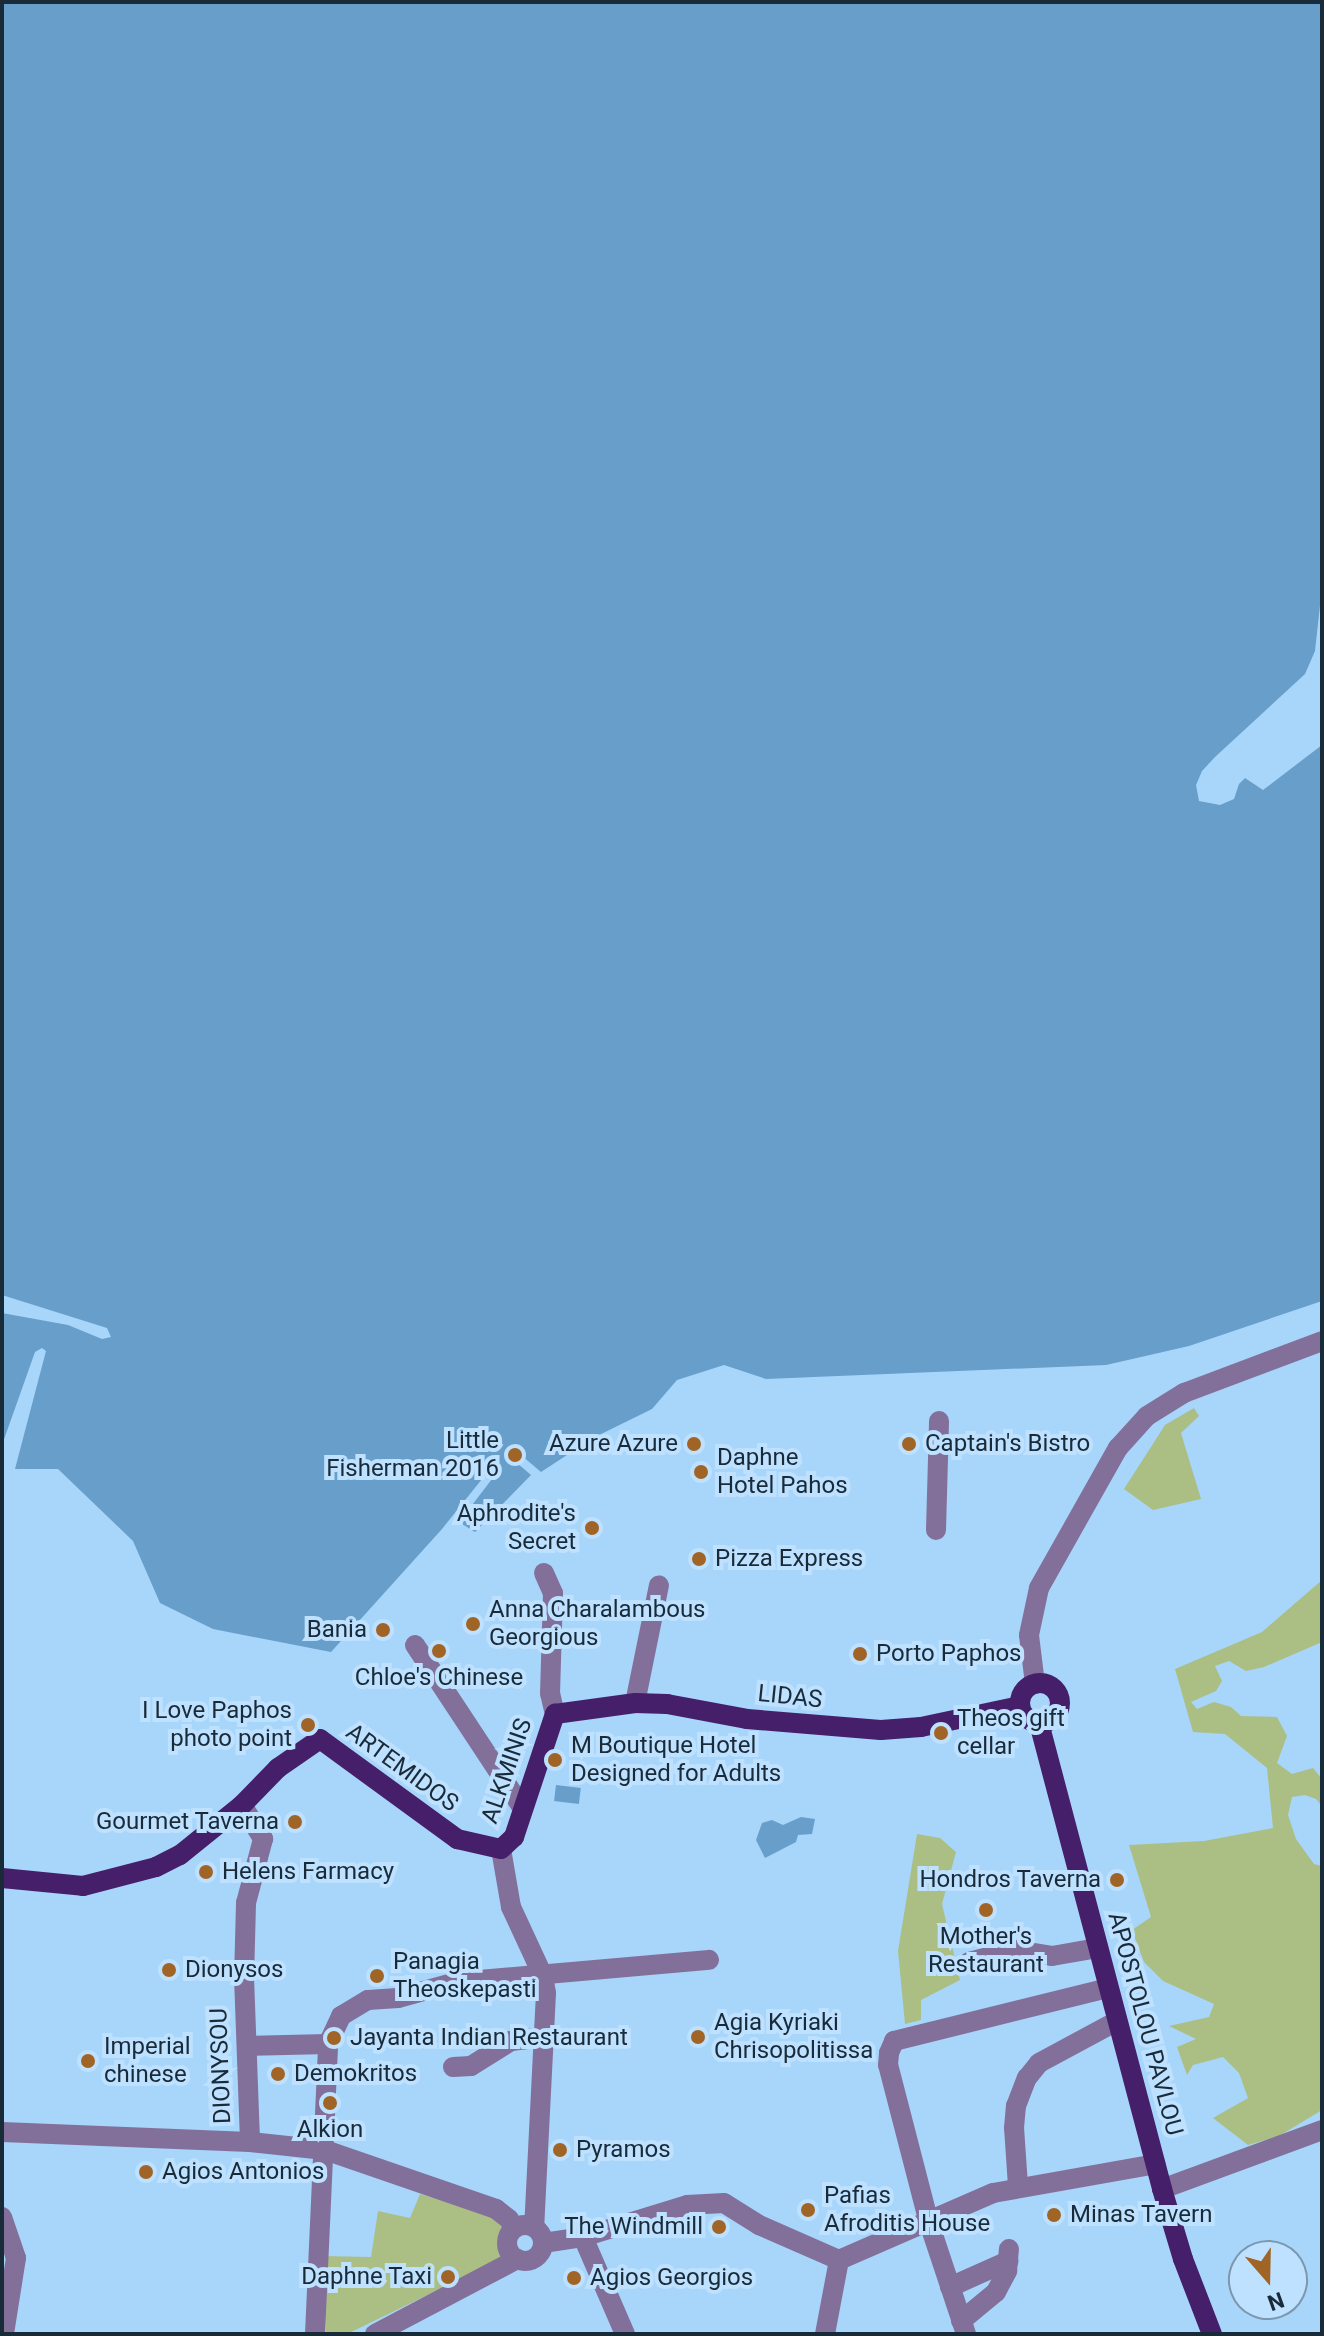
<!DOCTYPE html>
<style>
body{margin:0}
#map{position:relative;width:1324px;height:2336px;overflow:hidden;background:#a8d5fa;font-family:Roboto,sans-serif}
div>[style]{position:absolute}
.green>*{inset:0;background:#abbf84}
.water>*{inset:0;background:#679eca;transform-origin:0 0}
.pier>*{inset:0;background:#a8d5fa}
.minor>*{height:20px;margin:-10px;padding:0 10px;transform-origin:10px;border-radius:10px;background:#82709b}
.minor>.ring{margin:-10px;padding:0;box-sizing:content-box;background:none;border:20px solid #82709b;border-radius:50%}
.major>*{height:20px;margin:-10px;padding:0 10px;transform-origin:10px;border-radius:10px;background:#451f6a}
.major>.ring{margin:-10px;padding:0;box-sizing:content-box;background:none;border:20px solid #451f6a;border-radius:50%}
.dots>*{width:22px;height:22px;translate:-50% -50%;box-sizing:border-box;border:4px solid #bde1ff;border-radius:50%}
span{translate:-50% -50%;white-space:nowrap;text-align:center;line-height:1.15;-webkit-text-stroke:8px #bde1ff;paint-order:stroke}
.poi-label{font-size:24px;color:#192a38}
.right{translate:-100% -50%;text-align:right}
.left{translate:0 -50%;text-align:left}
.street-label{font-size:24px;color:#192a38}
.frame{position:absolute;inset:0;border:4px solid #192a38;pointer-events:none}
.north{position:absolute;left:1228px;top:2240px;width:80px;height:80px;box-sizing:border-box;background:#bde1ff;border:2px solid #7b98af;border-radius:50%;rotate:160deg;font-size:22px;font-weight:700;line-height:32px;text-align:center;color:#192a38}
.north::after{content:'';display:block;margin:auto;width:28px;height:36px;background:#a06526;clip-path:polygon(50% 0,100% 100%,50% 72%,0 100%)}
</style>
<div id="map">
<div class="green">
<div style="clip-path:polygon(1194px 1408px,1199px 1416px,1181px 1433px,1201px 1499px,1153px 1510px,1124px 1489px,1165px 1425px)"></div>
<div style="clip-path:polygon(1322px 1580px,1322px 1642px,1264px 1667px,1246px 1671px,1229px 1661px,1215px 1666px,1222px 1681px,1216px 1691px,1191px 1702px,1197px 1709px,1214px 1702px,1231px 1707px,1241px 1716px,1277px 1717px,1287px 1736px,1277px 1763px,1292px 1774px,1313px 1768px,1322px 1779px,1322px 1806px,1316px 1799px,1305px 1795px,1292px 1797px,1288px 1815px,1296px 1839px,1314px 1864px,1322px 1866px,1322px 2110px,1279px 2136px,1248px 2145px,1213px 2118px,1248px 2098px,1239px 2073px,1223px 2057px,1193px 2065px,1187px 2075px,1177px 2047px,1196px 2039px,1169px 2026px,1209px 2017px,1214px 2004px,1163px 1981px,1144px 1962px,1132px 1930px,1151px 1917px,1129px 1845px,1204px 1841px,1273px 1828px,1267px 1768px,1225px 1734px,1193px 1732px,1175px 1669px,1262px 1632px)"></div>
<div style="clip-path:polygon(917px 1834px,940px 1838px,956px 1852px,942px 1904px,960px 1980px,921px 2000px,921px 2020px,905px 2024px,898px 1951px)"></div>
<div style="clip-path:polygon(420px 2194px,502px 2218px,502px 2259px,347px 2334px,326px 2334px,323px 2256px,371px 2257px,378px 2211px,410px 2218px)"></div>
</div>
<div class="water">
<div style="clip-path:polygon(2px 2px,1322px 2px,1322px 587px,1315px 651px,1305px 674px,1215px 757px,1202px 771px,1196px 785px,1199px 801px,1220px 805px,1234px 799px,1239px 784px,1245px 778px,1263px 790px,1322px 745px,1322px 1301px,1189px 1346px,1106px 1365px,766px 1379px,724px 1365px,677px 1380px,652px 1409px,593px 1438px,541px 1472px,515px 1450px,510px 1457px,531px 1475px,475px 1532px,459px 1522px,492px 1479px,486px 1474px,442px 1529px,331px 1652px,213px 1629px,160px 1603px,133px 1541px,58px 1469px,15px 1469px,46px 1351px,42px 1348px,35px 1352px,2px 1445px)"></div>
<div style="left:556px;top:1785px;width:25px;height:16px;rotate:7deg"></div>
<div style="clip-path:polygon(801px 1817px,815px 1819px,812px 1834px,798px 1835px,796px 1842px,765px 1858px,756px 1840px,762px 1823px,772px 1820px,783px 1825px)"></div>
</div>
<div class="pier">
<div style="clip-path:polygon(2px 1295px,107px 1328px,111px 1337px,102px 1339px,68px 1325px,2px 1313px)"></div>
</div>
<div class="minor">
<div style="left:936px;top:1530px;width:109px;rotate:-88.4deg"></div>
<div style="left:544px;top:1573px;width:22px;rotate:66deg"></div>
<div style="left:553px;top:1593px;width:100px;rotate:91.7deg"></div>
<div style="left:550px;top:1693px;width:22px;rotate:77deg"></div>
<div style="left:415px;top:1645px;width:196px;rotate:56.6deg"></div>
<div style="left:1035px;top:1684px;width:49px;rotate:-97deg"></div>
<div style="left:1029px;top:1635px;width:48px;rotate:-78deg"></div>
<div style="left:1039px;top:1588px;width:161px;rotate:-60.6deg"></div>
<div style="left:1118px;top:1448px;width:43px;rotate:-47.8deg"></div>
<div style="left:1147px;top:1416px;width:44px;rotate:-31.9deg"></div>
<div style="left:1184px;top:1393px;width:147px;rotate:-20.6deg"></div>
<div style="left:635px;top:1703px;width:120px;rotate:-78.5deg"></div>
<div style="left:242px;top:1805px;width:40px;rotate:58deg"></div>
<div style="left:263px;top:1839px;width:66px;rotate:104.9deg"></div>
<div style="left:246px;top:1903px;width:74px;rotate:91.5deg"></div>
<div style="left:244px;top:1977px;width:165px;rotate:87.9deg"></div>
<div style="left:501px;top:1849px;width:59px;rotate:80.2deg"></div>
<div style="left:511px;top:1907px;width:76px;rotate:65.1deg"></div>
<div style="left:543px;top:1976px;width:17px;rotate:80deg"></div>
<div style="left:546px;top:1993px;width:234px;rotate:92.9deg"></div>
<div style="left:969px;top:1962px;width:48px;rotate:-14.6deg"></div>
<div style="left:1015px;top:1950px;width:37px;rotate:9deg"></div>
<div style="left:1052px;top:1956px;width:47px;rotate:-9.9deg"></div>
<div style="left:247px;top:2046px;width:81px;rotate:-1.4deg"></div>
<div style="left:453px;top:2067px;width:18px;rotate:-3deg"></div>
<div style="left:471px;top:2066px;width:47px;rotate:-32deg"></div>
<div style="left:511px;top:2041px;width:35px;rotate:-7deg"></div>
<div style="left:2px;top:2132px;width:248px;rotate:2.3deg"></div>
<div style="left:250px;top:2142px;width:75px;rotate:6.1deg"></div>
<div style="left:325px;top:2150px;width:181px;rotate:19deg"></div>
<div style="left:496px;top:2209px;width:16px;rotate:38deg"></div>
<div style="left:509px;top:2219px;width:11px;rotate:63deg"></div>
<div style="left:1018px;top:2186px;width:58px;rotate:-93.9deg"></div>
<div style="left:1014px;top:2128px;width:22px;rotate:-85deg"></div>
<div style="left:1016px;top:2106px;width:30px;rotate:-69deg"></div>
<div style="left:1027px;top:2078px;width:19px;rotate:-51deg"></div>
<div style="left:1039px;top:2063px;width:89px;rotate:-28.3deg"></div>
<div style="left:1162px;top:2189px;width:171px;rotate:-20.2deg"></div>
<div style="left:2px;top:2217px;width:43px;rotate:71.1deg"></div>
<div style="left:16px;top:2258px;width:77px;rotate:99deg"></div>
<div class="ring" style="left:507px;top:2225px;width:16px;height:16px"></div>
<div style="left:583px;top:2237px;width:106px;rotate:66.6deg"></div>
<div style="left:543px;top:2243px;width:40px;rotate:-8.5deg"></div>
<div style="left:583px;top:2237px;width:109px;rotate:-17.1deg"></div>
<div style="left:687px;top:2205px;width:37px;rotate:-3deg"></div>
<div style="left:724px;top:2203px;width:41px;rotate:32.2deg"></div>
<div style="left:759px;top:2225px;width:87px;rotate:23.6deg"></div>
<div style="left:839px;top:2260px;width:168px;rotate:-23.5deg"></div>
<div style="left:993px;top:2193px;width:165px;rotate:-10.1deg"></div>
<div style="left:950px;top:2287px;width:64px;rotate:-24.1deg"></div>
<div style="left:961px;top:2321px;width:45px;rotate:-39.6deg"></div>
<div style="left:996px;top:2292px;width:24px;rotate:-62deg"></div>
<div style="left:1007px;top:2271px;width:22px;rotate:-85deg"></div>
<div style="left:315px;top:2334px;width:290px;rotate:-87.4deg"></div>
<div style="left:328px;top:2044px;width:31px;rotate:-65deg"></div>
<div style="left:341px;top:2016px;width:31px;rotate:-31deg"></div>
<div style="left:368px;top:2000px;width:30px;rotate:-4deg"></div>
<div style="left:398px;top:1998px;width:60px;rotate:-15.4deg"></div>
<div style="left:456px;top:1982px;width:254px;rotate:-5deg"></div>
<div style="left:375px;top:2334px;width:161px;rotate:-27.8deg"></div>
<div style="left:825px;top:2334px;width:75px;rotate:-79.3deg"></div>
<div style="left:966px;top:2334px;width:117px;rotate:-108.4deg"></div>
<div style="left:929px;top:2223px;width:163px;rotate:-104.5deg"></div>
<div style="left:888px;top:2065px;width:12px;rotate:-85deg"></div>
<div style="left:889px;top:2053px;width:13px;rotate:-67deg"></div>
<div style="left:894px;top:2041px;width:220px;rotate:-13.9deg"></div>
</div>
<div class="major">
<div class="ring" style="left:1020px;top:1683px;width:20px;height:20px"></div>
<div style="left:1039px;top:1723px;width:482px;rotate:75.2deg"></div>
<div style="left:1162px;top:2189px;width:73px;rotate:73.3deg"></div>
<div style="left:1183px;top:2259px;width:80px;rotate:68.9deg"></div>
<div style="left:2px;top:1878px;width:81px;rotate:5.6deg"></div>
<div style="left:83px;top:1886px;width:75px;rotate:-14.6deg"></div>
<div style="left:156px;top:1867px;width:27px;rotate:-27deg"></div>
<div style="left:180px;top:1855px;width:80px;rotate:-38.9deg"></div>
<div style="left:242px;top:1805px;width:52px;rotate:-45.8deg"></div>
<div style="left:278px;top:1768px;width:51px;rotate:-34.6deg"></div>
<div style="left:320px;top:1739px;width:170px;rotate:36.1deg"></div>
<div style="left:457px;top:1839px;width:45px;rotate:12.8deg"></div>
<div style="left:501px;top:1849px;width:18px;rotate:-43deg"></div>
<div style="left:514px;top:1837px;width:130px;rotate:-71.6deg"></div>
<div style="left:555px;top:1714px;width:81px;rotate:-7.8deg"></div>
<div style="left:635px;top:1703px;width:32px;rotate:2deg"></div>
<div style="left:667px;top:1704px;width:81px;rotate:10.6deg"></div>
<div style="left:747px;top:1719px;width:134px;rotate:4.7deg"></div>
<div style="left:881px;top:1730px;width:40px;rotate:-4.3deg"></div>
<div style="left:921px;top:1727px;width:101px;rotate:-12deg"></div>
</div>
<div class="dots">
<div style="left:694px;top:1444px;background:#a06526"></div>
<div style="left:909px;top:1444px;background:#a06526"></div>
<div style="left:515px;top:1455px;background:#a06526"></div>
<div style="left:701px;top:1472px;background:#a06526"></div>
<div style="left:592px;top:1528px;background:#a06526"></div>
<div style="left:699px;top:1559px;background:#a06526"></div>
<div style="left:473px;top:1624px;background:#a06526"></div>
<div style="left:383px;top:1630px;background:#a06526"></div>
<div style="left:439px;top:1651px;background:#a06526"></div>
<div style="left:860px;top:1654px;background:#a06526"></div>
<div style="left:308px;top:1725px;background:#a06526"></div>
<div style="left:941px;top:1733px;background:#a06526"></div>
<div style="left:555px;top:1760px;background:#a06526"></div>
<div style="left:295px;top:1822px;background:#a06526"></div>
<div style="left:206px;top:1872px;background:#a06526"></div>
<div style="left:1117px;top:1880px;background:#a06526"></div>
<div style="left:986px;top:1910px;background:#a06526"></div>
<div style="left:169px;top:1970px;background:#a06526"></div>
<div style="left:377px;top:1976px;background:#a06526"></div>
<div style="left:698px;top:2037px;background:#a06526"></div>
<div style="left:334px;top:2038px;background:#a06526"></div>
<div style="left:88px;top:2061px;background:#a06526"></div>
<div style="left:278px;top:2074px;background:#a06526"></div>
<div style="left:330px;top:2103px;background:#a06526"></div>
<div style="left:560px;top:2150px;background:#a06526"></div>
<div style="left:146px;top:2172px;background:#a06526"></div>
<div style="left:808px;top:2210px;background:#a06526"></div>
<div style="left:1054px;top:2215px;background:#a06526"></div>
<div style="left:719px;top:2227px;background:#a06526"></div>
<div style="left:448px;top:2277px;background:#a06526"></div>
<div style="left:574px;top:2278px;background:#a06526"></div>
</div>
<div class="poi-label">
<span class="right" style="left:499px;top:1455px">Little<br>Fisherman 2016</span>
<span class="right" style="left:678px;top:1444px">Azure Azure</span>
<span class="left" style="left:925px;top:1444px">Captain's Bistro</span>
<span class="left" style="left:717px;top:1472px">Daphne<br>Hotel Pahos</span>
<span class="right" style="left:576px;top:1528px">Aphrodite's<br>Secret</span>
<span class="left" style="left:715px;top:1559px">Pizza Express</span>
<span class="left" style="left:489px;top:1624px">Anna Charalambous<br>Georgious</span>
<span class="right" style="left:367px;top:1630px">Bania</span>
<span class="left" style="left:876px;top:1654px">Porto Paphos</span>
<span style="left:439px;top:1678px">Chloe's Chinese</span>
<span class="right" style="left:292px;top:1725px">I Love Paphos<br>photo point</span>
<span class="left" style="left:957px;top:1733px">Theos gift<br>cellar</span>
<span class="left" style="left:571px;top:1760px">M Boutique Hotel<br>Designed for Adults</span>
<span class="right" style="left:279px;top:1822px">Gourmet Taverna</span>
<span class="left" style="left:222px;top:1872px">Helens Farmacy</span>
<span class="right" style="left:1101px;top:1880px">Hondros Taverna</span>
<span style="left:986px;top:1951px">Mother's<br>Restaurant</span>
<span class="left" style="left:393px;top:1976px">Panagia<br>Theoskepasti</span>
<span class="left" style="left:185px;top:1970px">Dionysos</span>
<span class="left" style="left:714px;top:2037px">Agia Kyriaki<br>Chrisopolitissa</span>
<span class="left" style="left:350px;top:2038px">Jayanta Indian Restaurant</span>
<span class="left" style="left:104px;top:2061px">Imperial<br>chinese</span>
<span class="left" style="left:294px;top:2074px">Demokritos</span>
<span style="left:330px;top:2130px">Alkion</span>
<span class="left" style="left:576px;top:2150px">Pyramos</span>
<span class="left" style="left:162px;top:2172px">Agios Antonios</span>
<span class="left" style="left:824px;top:2210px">Pafias<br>Afroditis House</span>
<span class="left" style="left:1070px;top:2215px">Minas Tavern</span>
<span class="right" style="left:703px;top:2227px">The Windmill</span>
<span class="right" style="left:432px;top:2277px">Daphne Taxi</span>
<span class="left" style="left:590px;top:2278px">Agios Georgios</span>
</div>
<div class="street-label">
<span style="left:790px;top:1697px;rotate:6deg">LIDAS</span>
<span style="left:402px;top:1768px;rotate:36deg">ARTEMIDOS</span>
<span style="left:507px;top:1771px;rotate:-71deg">ALKMINIS</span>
<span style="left:1145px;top:2024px;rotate:75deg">APOSTOLOU PAVLOU</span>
<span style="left:221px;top:2066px;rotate:-92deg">DIONYSOU</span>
</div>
<div class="frame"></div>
<div class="north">N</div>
</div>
